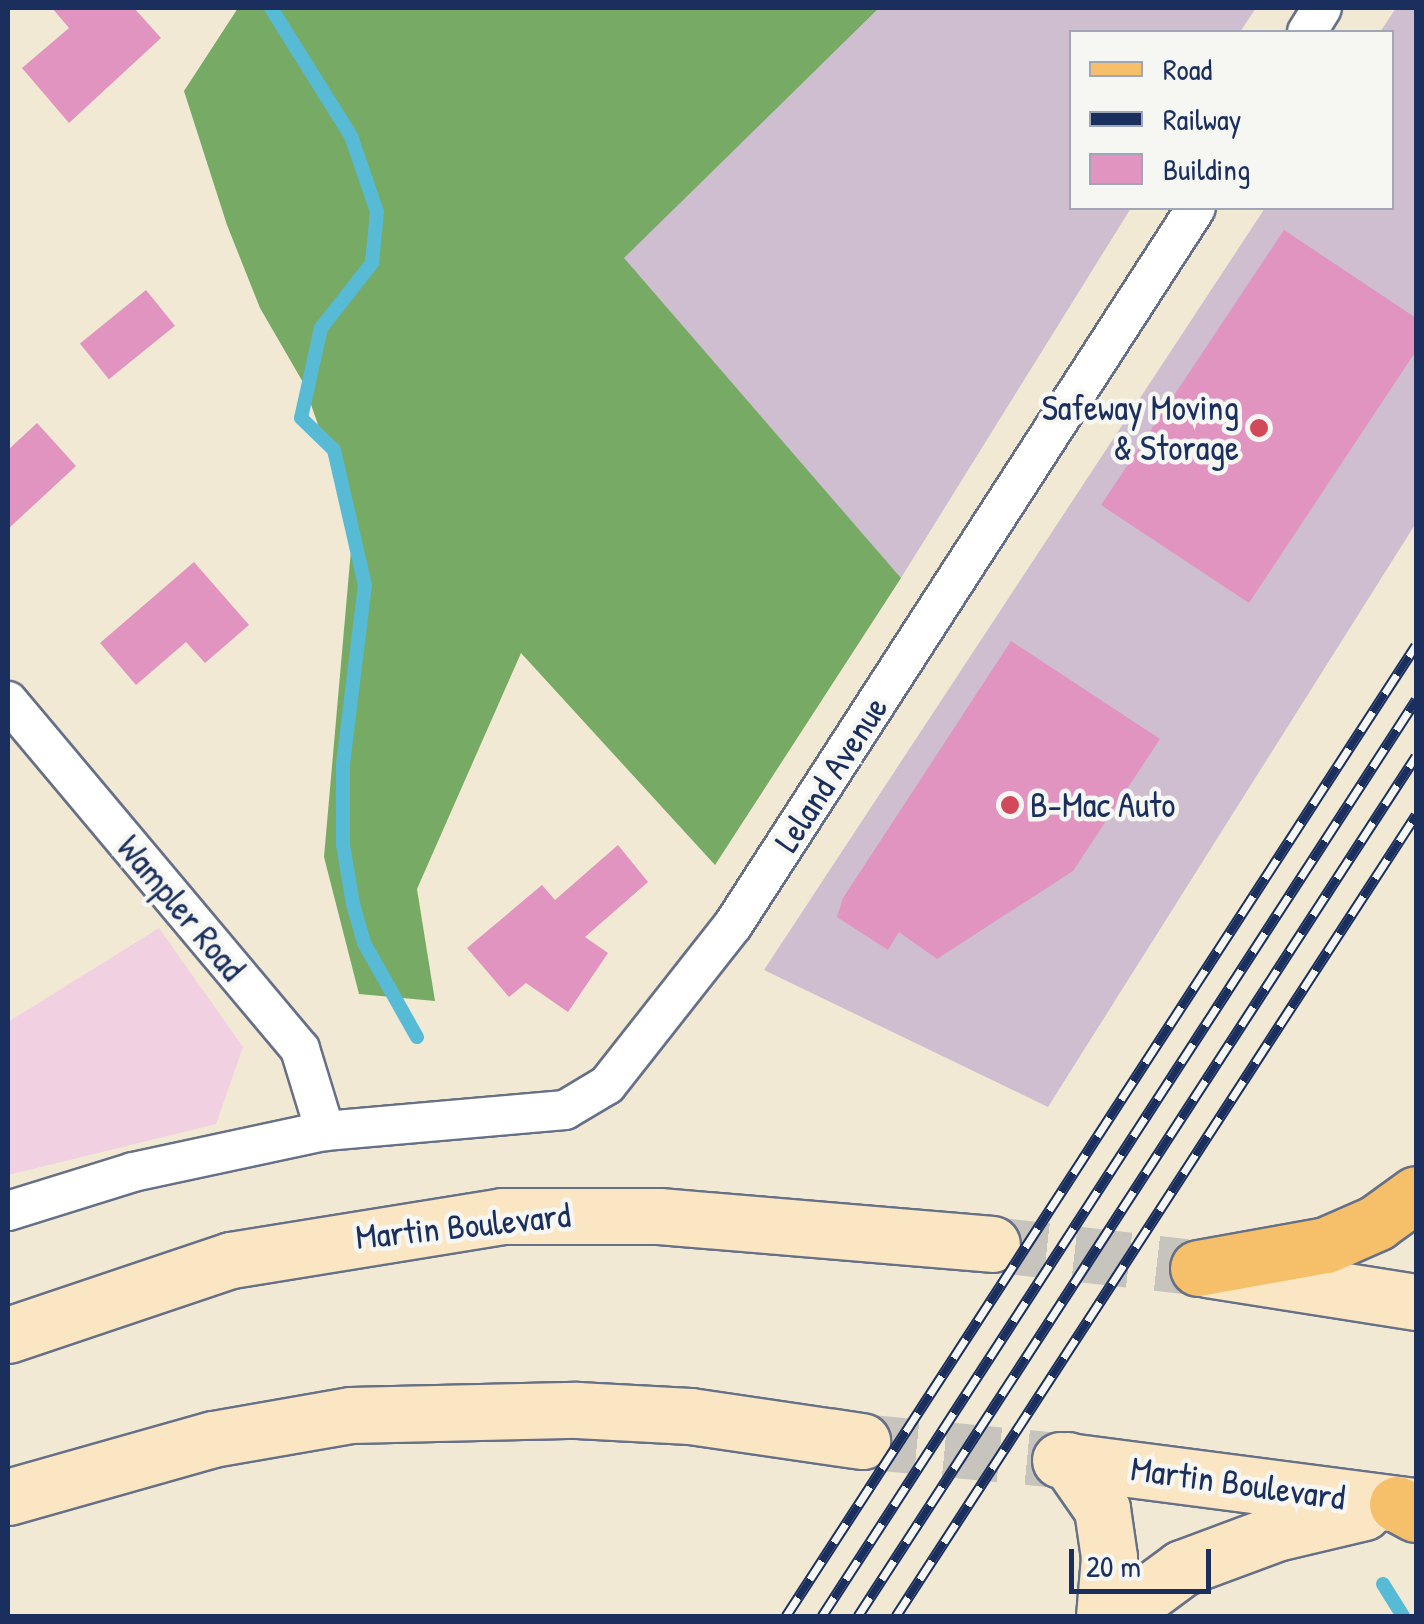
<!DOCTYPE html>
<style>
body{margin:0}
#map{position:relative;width:1424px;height:1624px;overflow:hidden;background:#f1e9d4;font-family:"Patrick Hand",sans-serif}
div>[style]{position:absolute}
.built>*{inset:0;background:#f1d0e2}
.industrial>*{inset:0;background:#cebed0}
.forest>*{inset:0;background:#76aa65}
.stream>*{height:14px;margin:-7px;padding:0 7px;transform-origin:7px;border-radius:7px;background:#58bbd6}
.building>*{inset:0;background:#e094bf;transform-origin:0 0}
.secondary-tunnel>*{height:55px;margin-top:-27.5px;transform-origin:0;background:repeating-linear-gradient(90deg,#c6c4bc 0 55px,transparent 0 83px)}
.roads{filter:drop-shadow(2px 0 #667087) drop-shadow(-2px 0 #667087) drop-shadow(0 2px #667087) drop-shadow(0 -2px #667087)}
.street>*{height:38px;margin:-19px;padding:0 19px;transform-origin:19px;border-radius:19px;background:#fff}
.secondary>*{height:55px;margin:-27.5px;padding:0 27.5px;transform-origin:27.5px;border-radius:27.5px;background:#fbe6c4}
.primary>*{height:55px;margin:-27.5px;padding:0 27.5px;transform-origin:27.5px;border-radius:27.5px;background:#f6c06b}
.rail>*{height:11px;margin-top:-5.5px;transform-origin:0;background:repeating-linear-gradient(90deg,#f6f6f2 0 22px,#1b2f5e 0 44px);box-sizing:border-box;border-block:2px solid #1b2f5e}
.dots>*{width:28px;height:28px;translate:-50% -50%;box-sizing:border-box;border:5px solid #f6f6f2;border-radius:50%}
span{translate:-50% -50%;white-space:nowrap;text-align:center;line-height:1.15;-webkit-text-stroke:9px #f6f6f2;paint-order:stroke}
.poi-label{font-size:35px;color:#1b2f5e}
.right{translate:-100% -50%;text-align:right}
.left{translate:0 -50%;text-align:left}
.street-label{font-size:35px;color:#1b2f5e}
.frame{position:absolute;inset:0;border:10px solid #1b2f5e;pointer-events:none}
.legend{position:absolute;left:1069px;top:30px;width:325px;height:180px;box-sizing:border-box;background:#f6f6f2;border:2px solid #9ea6b7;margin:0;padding:12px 18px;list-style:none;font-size:30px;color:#1b2f5e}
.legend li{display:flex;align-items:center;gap:20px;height:50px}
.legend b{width:50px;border:2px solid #9ea6b7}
.scale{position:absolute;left:1069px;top:1549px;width:142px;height:45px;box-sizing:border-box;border:5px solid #1b2f5e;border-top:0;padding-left:12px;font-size:30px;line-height:35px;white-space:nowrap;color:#1b2f5e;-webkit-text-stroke:8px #f6f6f2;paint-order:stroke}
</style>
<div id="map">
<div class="built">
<div style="clip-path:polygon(159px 928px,243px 1047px,216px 1124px,8px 1175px,8px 1022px)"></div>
</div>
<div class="industrial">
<div style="clip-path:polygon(879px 8px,1256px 8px,1240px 32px,1072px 32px,1072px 208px,1131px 208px,901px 578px,623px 258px)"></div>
<div style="clip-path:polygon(1396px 8px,1416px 8px,1416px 523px,1048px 1107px,764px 970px,1265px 208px,1392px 208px,1392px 32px,1380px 32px)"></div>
</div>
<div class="forest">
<div style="clip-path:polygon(238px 8px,879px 8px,624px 258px,901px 578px,715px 865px,521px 653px,417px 889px,435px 1001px,359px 994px,324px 857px,353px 527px,304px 384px,260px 308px,227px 225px,184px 91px)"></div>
</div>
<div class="stream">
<div style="left:271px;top:8px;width:151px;rotate:58deg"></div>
<div style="left:351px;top:136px;width:80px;rotate:71.1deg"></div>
<div style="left:377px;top:212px;width:51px;rotate:95.6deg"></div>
<div style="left:372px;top:263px;width:83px;rotate:128.1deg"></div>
<div style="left:321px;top:328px;width:92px;rotate:102.5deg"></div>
<div style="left:301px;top:418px;width:46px;rotate:44.1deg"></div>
<div style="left:334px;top:450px;width:139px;rotate:77.1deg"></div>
<div style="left:365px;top:585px;width:180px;rotate:97deg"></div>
<div style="left:343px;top:764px;width:81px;rotate:90deg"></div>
<div style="left:343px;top:845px;width:60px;rotate:80.4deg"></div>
<div style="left:353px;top:904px;width:41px;rotate:74.2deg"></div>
<div style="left:364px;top:943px;width:108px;rotate:60.6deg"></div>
<div style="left:1383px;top:1584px;width:38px;rotate:58deg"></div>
</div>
<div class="building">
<div style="clip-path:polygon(52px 8px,134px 8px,161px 38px,69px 123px,22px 68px,69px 28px)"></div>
<div style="clip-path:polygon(1284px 230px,1416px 318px,1416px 351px,1249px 603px,1101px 505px)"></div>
<div style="left:146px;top:290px;width:46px;height:85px;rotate:51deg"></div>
<div style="clip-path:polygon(37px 423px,76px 466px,8px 529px,8px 450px)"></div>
<div style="clip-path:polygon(194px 562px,249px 625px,205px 663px,186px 642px,136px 685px,100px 643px)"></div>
<div style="clip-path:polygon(1011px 641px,1160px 739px,1073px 871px,937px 959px,899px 932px,888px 950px,837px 917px,843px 898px)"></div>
<div style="clip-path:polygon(618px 845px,648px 882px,585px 937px,608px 953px,568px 1012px,526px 983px,509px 997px,467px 948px,542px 885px,555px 900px)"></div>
</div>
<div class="secondary-tunnel">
<div style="left:992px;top:1244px;width:195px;rotate:6.5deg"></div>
<div style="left:862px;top:1441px;width:199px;rotate:5.5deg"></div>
</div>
<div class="roads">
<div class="street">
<div style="left:1307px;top:32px;width:28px;rotate:-58deg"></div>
<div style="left:8px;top:701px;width:454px;rotate:50deg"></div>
<div style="left:300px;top:1049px;width:86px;rotate:73deg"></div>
<div style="left:8px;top:1211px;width:131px;rotate:-17.3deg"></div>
<div style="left:133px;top:1172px;width:196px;rotate:-12.1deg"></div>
<div style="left:325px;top:1131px;width:241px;rotate:-5deg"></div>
<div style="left:565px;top:1110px;width:49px;rotate:-30.8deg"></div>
<div style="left:607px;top:1085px;width:204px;rotate:-51.8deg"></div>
<div style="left:733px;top:925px;width:853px;rotate:-57.15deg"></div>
</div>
<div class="secondary">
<div style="left:1207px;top:1269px;width:212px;rotate:9deg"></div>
<div style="left:8px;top:1335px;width:235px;rotate:-18.6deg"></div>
<div style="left:231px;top:1260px;width:275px;rotate:-9.2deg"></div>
<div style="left:502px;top:1216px;width:157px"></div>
<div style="left:659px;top:1216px;width:334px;rotate:4.8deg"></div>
<div style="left:1060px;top:1460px;width:359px;rotate:7.4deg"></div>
<div style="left:1068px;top:1460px;width:60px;rotate:55.2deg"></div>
<div style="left:1102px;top:1509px;width:49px;rotate:81.7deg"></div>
<div style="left:1109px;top:1557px;width:59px;rotate:94.8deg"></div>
<div style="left:8px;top:1497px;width:213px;rotate:-15.8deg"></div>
<div style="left:213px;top:1439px;width:139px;rotate:-9.9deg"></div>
<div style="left:350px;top:1415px;width:227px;rotate:-1.3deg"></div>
<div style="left:577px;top:1410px;width:113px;rotate:3deg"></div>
<div style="left:690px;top:1416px;width:174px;rotate:8.3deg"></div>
<div style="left:1117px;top:1616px;width:81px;rotate:-36.4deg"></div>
<div style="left:1182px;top:1568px;width:100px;rotate:-20.4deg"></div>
<div style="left:1276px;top:1533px;width:90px;rotate:-13.4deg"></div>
</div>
<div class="primary">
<div style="left:1198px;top:1268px;width:130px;rotate:-10.2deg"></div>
<div style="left:1326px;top:1245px;width:55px;rotate:-23.7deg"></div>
<div style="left:1376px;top:1223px;width:49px;rotate:-35.9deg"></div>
<div style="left:1397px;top:1504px;width:21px;rotate:28deg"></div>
</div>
</div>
<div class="rail">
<div style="left:786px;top:1616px;width:1157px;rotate:-57.02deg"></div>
<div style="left:822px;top:1616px;width:1092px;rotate:-57.04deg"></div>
<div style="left:858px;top:1616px;width:1025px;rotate:-57.02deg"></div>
<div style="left:896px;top:1616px;width:955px;rotate:-57.01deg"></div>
</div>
<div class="dots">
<div style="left:1259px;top:428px;background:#d1495b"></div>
<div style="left:1010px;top:805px;background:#d1495b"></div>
</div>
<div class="poi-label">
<span class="right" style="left:1239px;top:428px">Safeway Moving<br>&amp; Storage</span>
<span class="left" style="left:1030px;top:805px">B-Mac Auto</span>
</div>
<div class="street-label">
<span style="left:831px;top:774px;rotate:-57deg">Leland Avenue</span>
<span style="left:181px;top:908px;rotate:50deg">Wampler Road</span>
<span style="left:463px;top:1226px;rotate:-6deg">Martin Boulevard</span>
<span style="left:1238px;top:1483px;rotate:8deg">Martin Boulevard</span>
</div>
<div class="frame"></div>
<ul class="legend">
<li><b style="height:12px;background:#f6c06b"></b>Road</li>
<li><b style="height:12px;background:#1b2f5e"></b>Railway</li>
<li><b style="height:28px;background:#e094bf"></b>Building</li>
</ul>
<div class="scale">20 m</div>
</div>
